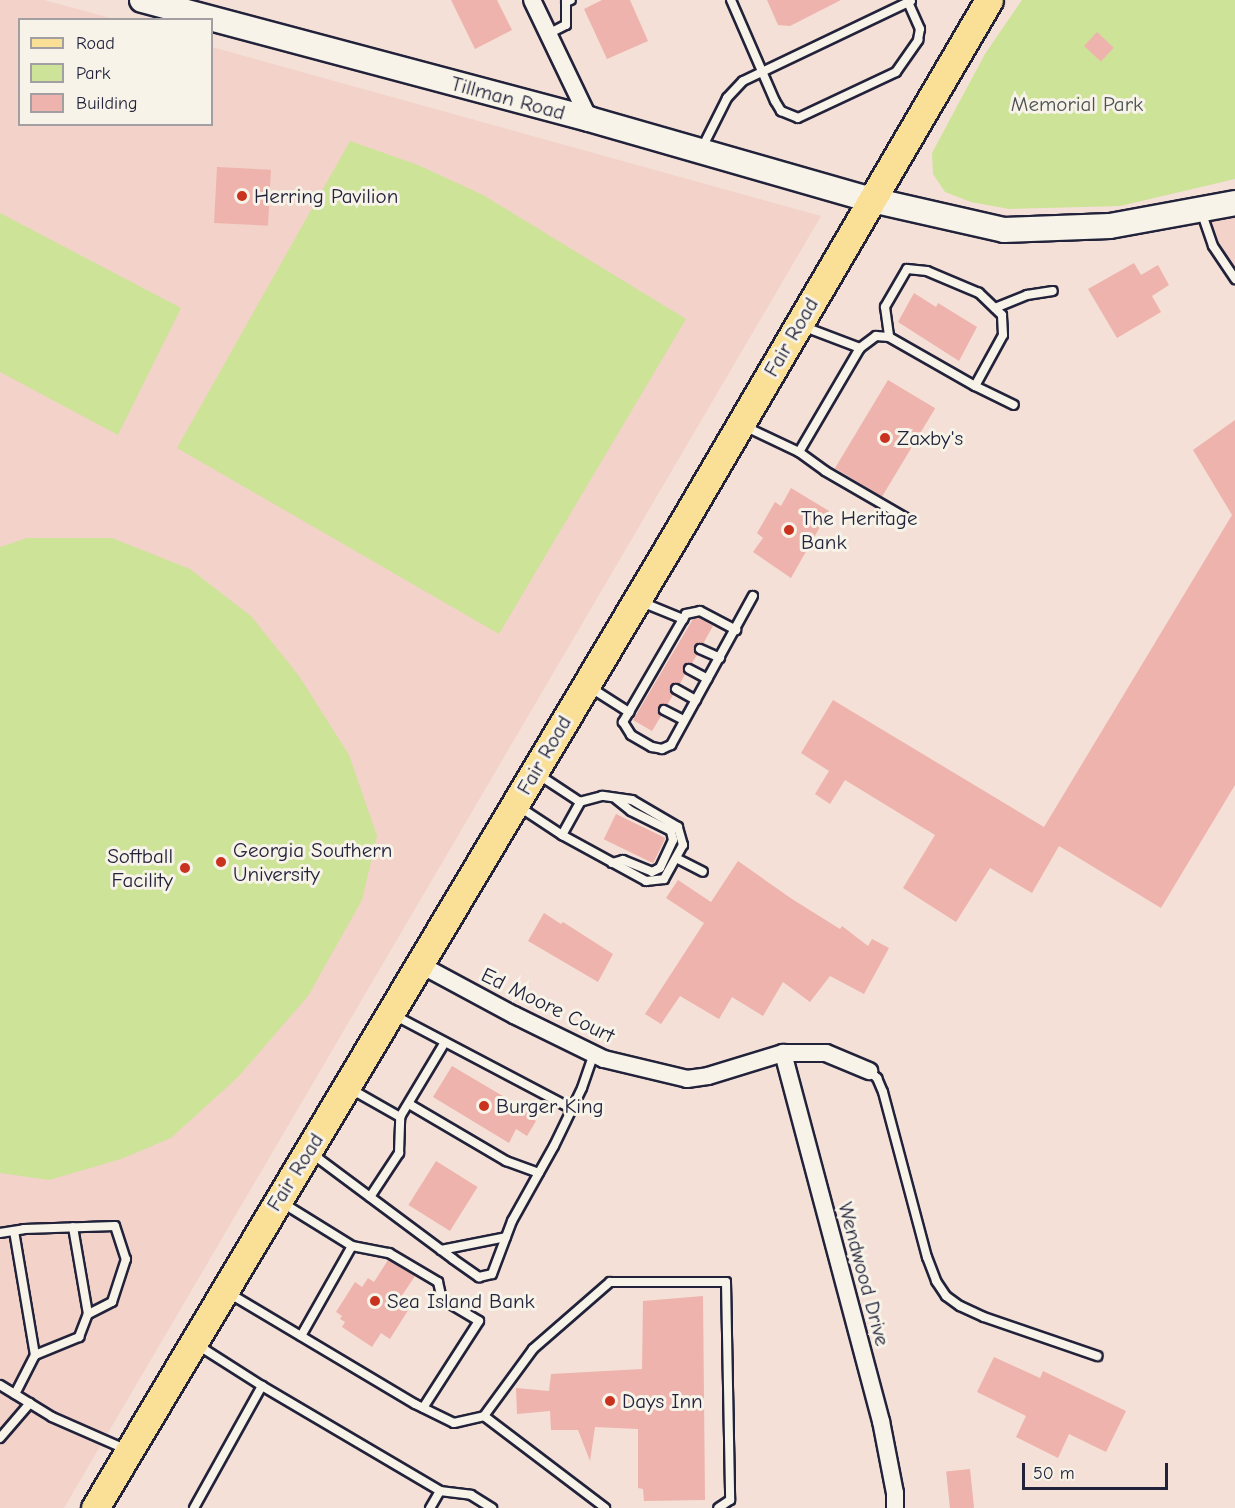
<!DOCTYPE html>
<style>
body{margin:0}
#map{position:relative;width:1235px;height:1508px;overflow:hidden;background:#f4e0d6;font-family:"Comic Neue",sans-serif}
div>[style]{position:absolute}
.built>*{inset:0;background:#f2d2c9}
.green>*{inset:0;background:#cde398}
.building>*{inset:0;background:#eeb3ac;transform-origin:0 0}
.roads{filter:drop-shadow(2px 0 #22223b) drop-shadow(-2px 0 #22223b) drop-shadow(0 2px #22223b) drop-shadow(0 -2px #22223b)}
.lane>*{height:8px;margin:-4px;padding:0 4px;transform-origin:4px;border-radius:4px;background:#f7f3e8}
.street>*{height:16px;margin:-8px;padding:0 8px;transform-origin:8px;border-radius:8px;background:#f7f3e8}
.secondary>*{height:24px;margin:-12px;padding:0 12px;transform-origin:12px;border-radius:12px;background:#f7f3e8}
.primary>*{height:27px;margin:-13.5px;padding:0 13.5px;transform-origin:13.5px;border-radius:13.5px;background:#fadf96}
.dots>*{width:16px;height:16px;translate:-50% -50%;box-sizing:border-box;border:3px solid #f7f3e8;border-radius:50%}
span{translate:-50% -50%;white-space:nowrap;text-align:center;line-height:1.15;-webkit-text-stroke:6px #f7f3e8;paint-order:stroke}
.street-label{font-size:21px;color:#22223b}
.park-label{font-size:21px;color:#4d5252}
.poi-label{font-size:21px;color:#22223b}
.left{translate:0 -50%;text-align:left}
.right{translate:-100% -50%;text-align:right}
.legend{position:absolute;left:18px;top:18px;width:195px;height:108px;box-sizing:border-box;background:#f7f3e8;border:2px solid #a29fa3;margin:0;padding:8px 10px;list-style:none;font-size:18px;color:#22223b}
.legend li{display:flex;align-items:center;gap:12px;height:30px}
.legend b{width:30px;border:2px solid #a29fa3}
.scale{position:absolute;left:1022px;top:1463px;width:146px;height:27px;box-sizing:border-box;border:3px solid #22223b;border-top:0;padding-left:8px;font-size:18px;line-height:21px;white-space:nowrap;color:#22223b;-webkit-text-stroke:4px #f7f3e8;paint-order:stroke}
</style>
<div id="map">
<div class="built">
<div style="clip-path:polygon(0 0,44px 0,114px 19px,20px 20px,20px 124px,212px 124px,212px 47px,821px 216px,64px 1508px,0 1508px)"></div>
<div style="clip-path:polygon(1235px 203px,1235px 286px,1191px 213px)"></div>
</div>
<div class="green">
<div style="clip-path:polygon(1022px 0,1235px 0,1235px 179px,1120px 206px,1009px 209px,971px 202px,945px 192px,933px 174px,932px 153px,985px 54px)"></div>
<div style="clip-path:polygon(350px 141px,418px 165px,483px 195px,686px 319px,499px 634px,177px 448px)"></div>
<div style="clip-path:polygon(0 213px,181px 308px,118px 435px,0 372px)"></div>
<div style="clip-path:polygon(27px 538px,112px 538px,190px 569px,251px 616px,299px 676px,349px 755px,377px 836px,362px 900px,308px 996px,238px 1077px,171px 1138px,121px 1159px,49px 1180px,0 1173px,0 547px)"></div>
</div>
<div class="building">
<div style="clip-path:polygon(451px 0,497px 0,512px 30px,475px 49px)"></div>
<div style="clip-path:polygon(602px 0,630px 0,648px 41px,607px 59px,584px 9px)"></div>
<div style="clip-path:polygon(767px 0,841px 0,790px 26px,778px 25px)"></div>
<div style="left:1097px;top:32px;width:23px;height:19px;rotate:43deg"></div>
<div style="left:217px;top:167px;width:54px;height:56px;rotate:3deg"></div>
<div style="clip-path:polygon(1134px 263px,1141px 275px,1158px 265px,1169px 285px,1152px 296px,1161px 312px,1117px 338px,1088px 289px)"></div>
<div style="clip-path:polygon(914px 293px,936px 307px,938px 303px,977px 327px,959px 361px,898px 322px)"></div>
<div style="left:888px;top:380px;width:55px;height:103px;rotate:31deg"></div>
<div style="clip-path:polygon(1235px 420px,1235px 785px,1161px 908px,1059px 846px,1032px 893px,990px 868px,956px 922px,903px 888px,935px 835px,845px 780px,830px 804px,815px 794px,829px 771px,801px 753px,833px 700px,1044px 827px,1232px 515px,1193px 450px)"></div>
<div style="clip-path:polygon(791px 488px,829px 511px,791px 578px,753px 552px,763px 538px,757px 533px,775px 502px,781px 506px)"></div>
<div style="clip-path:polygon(699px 618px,713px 626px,703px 644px,694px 646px,697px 655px,692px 663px,684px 666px,685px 674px,680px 684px,671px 685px,673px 695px,667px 705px,659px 707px,661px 716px,652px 731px,633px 720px,693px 619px)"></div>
<div style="left:616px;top:814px;width:55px;height:28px;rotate:26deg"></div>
<div style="clip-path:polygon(738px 861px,792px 899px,840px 929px,842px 926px,868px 946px,872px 939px,889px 948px,864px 994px,830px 976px,810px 1002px,783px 982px,763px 1016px,732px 997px,719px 1019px,680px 996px,661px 1024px,645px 1014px,704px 923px,666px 898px,678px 880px,711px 902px)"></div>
<div style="clip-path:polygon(544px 913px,561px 924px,563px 922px,613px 954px,598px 982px,528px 941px)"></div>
<div style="clip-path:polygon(452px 1066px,535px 1115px,533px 1119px,536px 1121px,527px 1136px,516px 1129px,509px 1143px,433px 1097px)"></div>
<div style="left:436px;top:1161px;width:49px;height:52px;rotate:32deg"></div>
<div style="clip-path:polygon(388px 1260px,415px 1276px,401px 1297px,412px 1304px,390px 1339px,381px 1333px,372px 1347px,342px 1327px,345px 1322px,340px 1319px,342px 1316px,336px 1312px,355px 1282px,362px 1287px,368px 1278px,374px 1282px)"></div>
<div style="clip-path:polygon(703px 1296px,705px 1500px,644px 1501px,643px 1489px,638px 1488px,638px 1429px,595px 1427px,590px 1461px,578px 1430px,551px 1430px,550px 1411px,517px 1414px,516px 1388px,549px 1391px,551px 1374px,642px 1369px,643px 1301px)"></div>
<div style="clip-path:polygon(994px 1357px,1040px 1378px,1043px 1371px,1126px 1411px,1106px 1452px,1069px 1434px,1058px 1458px,1016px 1437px,1026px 1416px,977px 1392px)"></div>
<div style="left:970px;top:1469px;width:39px;height:24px;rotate:84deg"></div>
</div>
<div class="roads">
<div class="lane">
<div style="left:731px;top:0;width:110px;rotate:66.5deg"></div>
<div style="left:775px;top:101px;width:12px;rotate:59deg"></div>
<div style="left:781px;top:111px;width:18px;rotate:22deg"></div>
<div style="left:798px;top:118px;width:108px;rotate:-25.1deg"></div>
<div style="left:896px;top:72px;width:39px;rotate:-55deg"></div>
<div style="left:918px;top:40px;width:11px;rotate:-80deg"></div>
<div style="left:920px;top:29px;width:27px;rotate:-114deg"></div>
<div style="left:548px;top:34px;width:20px;rotate:-27deg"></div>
<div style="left:566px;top:25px;width:23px;rotate:-90deg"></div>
<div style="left:566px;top:2px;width:5px;rotate:-22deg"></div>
<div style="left:702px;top:148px;width:56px;rotate:-63.4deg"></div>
<div style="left:727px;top:98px;width:23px;rotate:-47deg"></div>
<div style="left:743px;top:81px;width:186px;rotate:-25.5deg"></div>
<div style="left:1201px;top:211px;width:37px;rotate:71deg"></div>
<div style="left:1213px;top:246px;width:40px;rotate:56deg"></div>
<div style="left:995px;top:308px;width:35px;rotate:-22deg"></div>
<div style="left:1027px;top:295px;width:26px;rotate:-9deg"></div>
<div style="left:860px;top:348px;width:20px;rotate:-37deg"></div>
<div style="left:876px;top:336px;width:13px;rotate:4deg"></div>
<div style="left:889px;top:337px;width:99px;rotate:29.7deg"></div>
<div style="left:975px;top:386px;width:58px;rotate:-61.2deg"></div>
<div style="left:1003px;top:335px;width:20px;rotate:-93deg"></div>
<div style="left:1002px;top:315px;width:32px;rotate:-136deg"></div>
<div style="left:979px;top:293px;width:56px;rotate:-157.1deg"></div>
<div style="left:927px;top:271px;width:20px;rotate:-174deg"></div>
<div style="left:907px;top:269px;width:44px;rotate:120.1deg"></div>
<div style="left:885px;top:307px;width:30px;rotate:82deg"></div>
<div style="left:975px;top:386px;width:43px;rotate:26deg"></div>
<div style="left:744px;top:426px;width:61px;rotate:25.3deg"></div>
<div style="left:799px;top:452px;width:121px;rotate:-59.6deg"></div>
<div style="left:860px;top:348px;width:62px;rotate:-159.2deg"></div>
<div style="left:799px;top:452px;width:32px;rotate:36deg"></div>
<div style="left:825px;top:471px;width:94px;rotate:30.1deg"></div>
<div style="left:639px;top:601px;width:48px;rotate:22.2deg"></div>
<div style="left:700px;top:649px;width:22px;rotate:24deg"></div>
<div style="left:689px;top:669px;width:21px;rotate:28deg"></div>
<div style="left:588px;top:686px;width:49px;rotate:32.4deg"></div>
<div style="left:629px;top:712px;width:12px;rotate:121deg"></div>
<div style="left:623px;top:722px;width:15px;rotate:58deg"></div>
<div style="left:631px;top:735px;width:24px;rotate:30deg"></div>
<div style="left:652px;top:747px;width:10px;rotate:11deg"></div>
<div style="left:662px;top:749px;width:10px;rotate:-24deg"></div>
<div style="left:671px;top:745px;width:170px;rotate:-61.2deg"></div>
<div style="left:676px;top:689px;width:23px;rotate:29deg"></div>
<div style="left:664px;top:710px;width:22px;rotate:27deg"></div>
<div style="left:629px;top:712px;width:113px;rotate:-59.8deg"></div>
<div style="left:686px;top:614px;width:14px;rotate:-12deg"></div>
<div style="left:700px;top:611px;width:41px;rotate:27.8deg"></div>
<div style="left:518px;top:806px;width:53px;rotate:33.4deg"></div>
<div style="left:562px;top:835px;width:96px;rotate:28.7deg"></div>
<div style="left:646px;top:881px;width:18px;rotate:-6deg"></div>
<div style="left:664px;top:879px;width:39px;rotate:-61deg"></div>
<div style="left:683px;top:845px;width:19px;rotate:-106deg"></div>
<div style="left:678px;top:827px;width:53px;rotate:-149.6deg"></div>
<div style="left:632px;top:800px;width:30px;rotate:-172deg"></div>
<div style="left:602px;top:796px;width:23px;rotate:165deg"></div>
<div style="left:580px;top:802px;width:53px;rotate:-146.6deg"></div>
<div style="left:562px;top:835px;width:38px;rotate:-61deg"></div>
<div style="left:676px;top:858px;width:30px;rotate:27deg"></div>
<div style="left:612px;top:863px;width:11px;rotate:-15deg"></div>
<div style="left:623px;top:860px;width:31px;rotate:22deg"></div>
<div style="left:652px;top:872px;width:9px;rotate:-27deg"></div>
<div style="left:660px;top:868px;width:31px;rotate:-65deg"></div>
<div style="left:673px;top:840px;width:9px;rotate:-103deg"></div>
<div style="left:671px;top:831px;width:45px;rotate:-153.4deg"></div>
<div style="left:631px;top:811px;width:19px;rotate:-141deg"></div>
<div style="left:392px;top:1014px;width:204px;rotate:27.8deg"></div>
<div style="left:869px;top:1071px;width:11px;rotate:41deg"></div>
<div style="left:877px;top:1078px;width:15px;rotate:67deg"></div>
<div style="left:883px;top:1092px;width:171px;rotate:75.1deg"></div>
<div style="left:927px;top:1257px;width:26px;rotate:69deg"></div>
<div style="left:936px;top:1281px;width:18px;rotate:56deg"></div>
<div style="left:946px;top:1296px;width:17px;rotate:36deg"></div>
<div style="left:960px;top:1306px;width:26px;rotate:25deg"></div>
<div style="left:984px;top:1317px;width:120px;rotate:19deg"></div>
<div style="left:349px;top:1088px;width:59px;rotate:29.6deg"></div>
<div style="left:400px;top:1117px;width:87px;rotate:-59deg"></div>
<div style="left:409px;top:1104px;width:113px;rotate:30.4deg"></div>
<div style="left:506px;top:1161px;width:35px;rotate:20deg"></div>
<div style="left:311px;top:1153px;width:177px;rotate:36.7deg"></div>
<div style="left:453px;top:1259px;width:32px;rotate:35deg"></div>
<div style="left:479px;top:1277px;width:13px;rotate:-13deg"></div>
<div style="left:492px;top:1274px;width:57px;rotate:-69.3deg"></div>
<div style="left:512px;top:1221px;width:86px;rotate:-60.8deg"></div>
<div style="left:554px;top:1146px;width:64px;rotate:-64.2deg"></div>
<div style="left:582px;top:1088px;width:36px;rotate:-71deg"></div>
<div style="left:370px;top:1197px;width:53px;rotate:-56.6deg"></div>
<div style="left:399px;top:1153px;width:36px;rotate:-88deg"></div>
<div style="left:281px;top:1202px;width:84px;rotate:31.8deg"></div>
<div style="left:352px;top:1246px;width:38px;rotate:11deg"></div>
<div style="left:389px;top:1253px;width:57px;rotate:30.6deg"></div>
<div style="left:438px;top:1282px;width:17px;rotate:77deg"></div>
<div style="left:442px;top:1299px;width:43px;rotate:30.7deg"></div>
<div style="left:479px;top:1321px;width:103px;rotate:122.8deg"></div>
<div style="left:14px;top:1231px;width:126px;rotate:80.4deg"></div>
<div style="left:35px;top:1355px;width:44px;rotate:117.1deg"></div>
<div style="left:0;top:1233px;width:24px;rotate:-9deg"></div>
<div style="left:24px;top:1229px;width:91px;rotate:-1.9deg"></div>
<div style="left:115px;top:1226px;width:35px;rotate:72deg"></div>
<div style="left:126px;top:1259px;width:45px;rotate:108deg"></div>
<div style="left:112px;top:1302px;width:27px;rotate:153deg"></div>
<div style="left:88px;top:1314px;width:88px;rotate:-99.8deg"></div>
<div style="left:441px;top:1250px;width:66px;rotate:-11.3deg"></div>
<div style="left:227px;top:1292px;width:219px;rotate:30.8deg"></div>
<div style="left:415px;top:1404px;width:43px;rotate:26deg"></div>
<div style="left:454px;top:1423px;width:31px;rotate:-13deg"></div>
<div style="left:484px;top:1416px;width:83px;rotate:-53.8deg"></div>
<div style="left:533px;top:1349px;width:102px;rotate:-41deg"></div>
<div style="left:610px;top:1282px;width:116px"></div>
<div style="left:726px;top:1282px;width:218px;rotate:88.9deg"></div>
<div style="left:730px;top:1500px;width:14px;rotate:146deg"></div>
<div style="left:301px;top:1336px;width:103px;rotate:-60.5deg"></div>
<div style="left:35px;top:1355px;width:48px;rotate:-22.2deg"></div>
<div style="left:79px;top:1337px;width:25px;rotate:-69deg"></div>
<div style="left:0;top:1385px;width:61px;rotate:31.6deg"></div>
<div style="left:52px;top:1417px;width:80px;rotate:23.7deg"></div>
<div style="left:262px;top:1386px;width:207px;rotate:30.5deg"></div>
<div style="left:440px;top:1491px;width:20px;rotate:120deg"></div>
<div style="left:484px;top:1416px;width:152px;rotate:37.2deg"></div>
<div style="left:0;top:1438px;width:46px;rotate:-49.4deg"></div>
<div style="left:440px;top:1491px;width:31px;rotate:7deg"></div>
<div style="left:471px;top:1495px;width:25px;rotate:32deg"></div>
<div style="left:194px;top:1508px;width:140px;rotate:-60.9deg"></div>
<div style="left:262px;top:1386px;width:78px;rotate:-147.5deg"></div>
</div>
<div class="street">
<div style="left:532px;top:0;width:132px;rotate:64.4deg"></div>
<div style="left:421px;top:965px;width:106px;rotate:28.3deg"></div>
<div style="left:514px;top:1015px;width:100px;rotate:26.1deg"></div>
<div style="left:604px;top:1059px;width:85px;rotate:13.5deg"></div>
<div style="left:687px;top:1079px;width:21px;rotate:-8deg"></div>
<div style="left:708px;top:1076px;width:78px;rotate:-17deg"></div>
<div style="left:783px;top:1053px;width:43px"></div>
<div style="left:826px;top:1053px;width:47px;rotate:22.7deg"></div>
<div style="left:783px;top:1053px;width:381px;rotate:75.1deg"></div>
<div style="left:881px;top:1421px;width:73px;rotate:79deg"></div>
<div style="left:895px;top:1493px;width:15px;rotate:90deg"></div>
</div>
<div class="secondary">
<div style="left:142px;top:0;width:463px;rotate:14.9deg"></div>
<div style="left:589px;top:119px;width:294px;rotate:16deg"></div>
<div style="left:872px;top:200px;width:135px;rotate:12.8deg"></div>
<div style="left:1004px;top:230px;width:106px;rotate:-2.2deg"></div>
<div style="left:1110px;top:226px;width:127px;rotate:-10.4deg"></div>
</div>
<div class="primary">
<div style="left:95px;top:1508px;width:1124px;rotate:-59.17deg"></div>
<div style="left:671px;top:543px;width:629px;rotate:-59.65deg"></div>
</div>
</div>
<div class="dots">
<div style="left:242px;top:196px;background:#c8321e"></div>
<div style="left:885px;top:438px;background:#c8321e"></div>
<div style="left:789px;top:530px;background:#c8321e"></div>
<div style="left:221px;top:862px;background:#c8321e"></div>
<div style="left:185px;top:868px;background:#c8321e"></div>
<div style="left:484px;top:1106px;background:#c8321e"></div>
<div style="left:375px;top:1301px;background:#c8321e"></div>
<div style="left:610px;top:1401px;background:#c8321e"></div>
</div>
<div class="street-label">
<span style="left:508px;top:98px;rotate:15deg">Tillman Road</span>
<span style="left:791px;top:337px;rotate:-60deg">Fair Road</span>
<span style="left:544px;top:755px;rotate:-60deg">Fair Road</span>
<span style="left:548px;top:1005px;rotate:26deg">Ed Moore Court</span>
<span style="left:295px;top:1172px;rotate:-58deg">Fair Road</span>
<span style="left:864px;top:1274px;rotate:75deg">Wendwood Drive</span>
</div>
<div class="park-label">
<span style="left:1077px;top:104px">Memorial Park</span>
</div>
<div class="poi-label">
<span class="left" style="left:254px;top:196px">Herring Pavilion</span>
<span class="left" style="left:897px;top:438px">Zaxby's</span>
<span class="left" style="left:801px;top:530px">The Heritage<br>Bank</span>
<span class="left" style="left:233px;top:862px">Georgia Southern<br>University</span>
<span class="right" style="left:173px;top:868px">Softball<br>Facility</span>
<span class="left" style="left:496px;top:1106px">Burger King</span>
<span class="left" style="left:387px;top:1301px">Sea Island Bank</span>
<span class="left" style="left:622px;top:1401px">Days Inn</span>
</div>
<ul class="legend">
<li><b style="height:8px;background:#fadf96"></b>Road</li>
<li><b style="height:16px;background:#cde398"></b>Park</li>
<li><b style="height:16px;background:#eeb3ac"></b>Building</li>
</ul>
<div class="scale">50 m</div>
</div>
